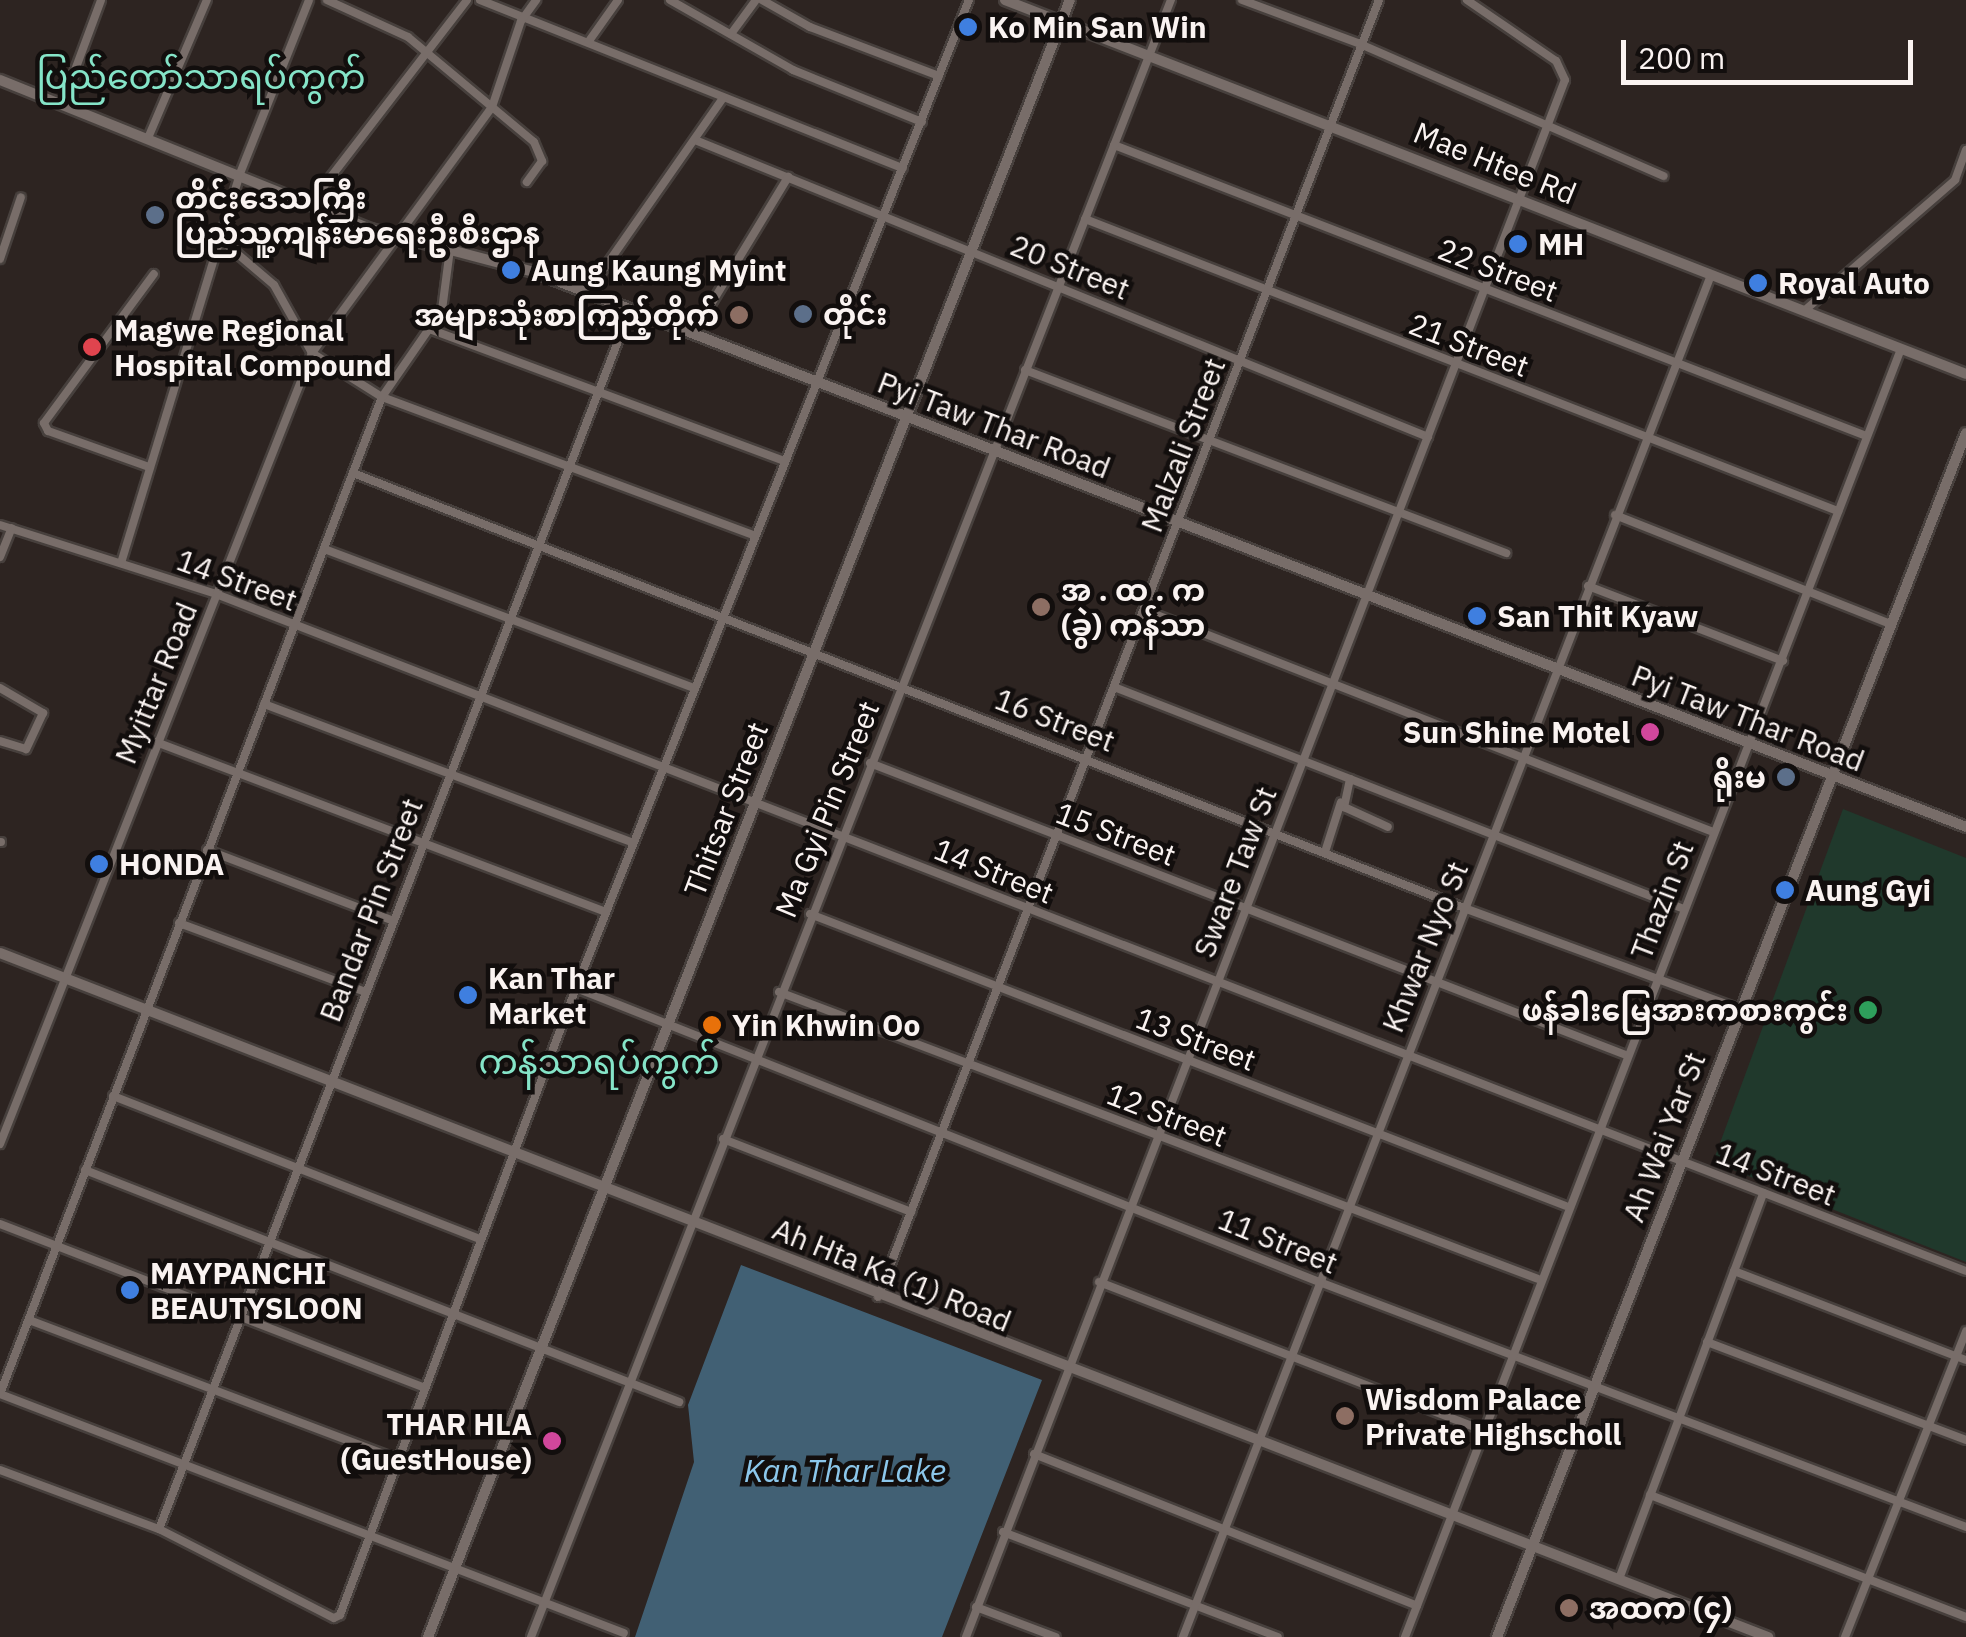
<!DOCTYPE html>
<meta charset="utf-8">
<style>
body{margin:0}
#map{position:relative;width:1966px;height:1637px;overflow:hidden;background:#2d2421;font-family:"IBM Plex Sans","Noto Sans Myanmar",sans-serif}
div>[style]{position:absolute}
.green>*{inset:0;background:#20392c}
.water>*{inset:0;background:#416074}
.roads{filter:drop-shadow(2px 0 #47403d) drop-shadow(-2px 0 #47403d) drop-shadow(0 2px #47403d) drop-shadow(0 -2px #47403d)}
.minor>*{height:8px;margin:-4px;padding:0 4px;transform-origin:4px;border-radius:4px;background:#786d69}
.tertiary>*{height:10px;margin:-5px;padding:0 5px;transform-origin:5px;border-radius:5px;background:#786d69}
.dots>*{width:28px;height:28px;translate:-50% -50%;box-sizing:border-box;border:5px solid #120e0d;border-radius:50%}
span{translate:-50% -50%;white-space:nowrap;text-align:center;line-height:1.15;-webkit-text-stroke:9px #120e0d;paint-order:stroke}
.poi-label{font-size:30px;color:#faf3f1;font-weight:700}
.left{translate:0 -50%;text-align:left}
.right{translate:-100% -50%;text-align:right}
.street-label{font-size:30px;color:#faf3f1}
.water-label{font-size:32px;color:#8cc7eb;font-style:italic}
.quarter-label{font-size:35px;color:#85e4c8}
.scale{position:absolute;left:1621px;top:40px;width:292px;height:45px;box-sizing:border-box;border:5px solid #faf3f1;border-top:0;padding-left:12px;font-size:30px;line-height:35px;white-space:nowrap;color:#faf3f1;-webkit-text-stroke:8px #120e0d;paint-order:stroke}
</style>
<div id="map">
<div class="green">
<div style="clip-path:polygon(1843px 809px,1966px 858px,1966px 1262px,1713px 1162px)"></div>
</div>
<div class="water">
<div style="clip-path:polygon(741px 1265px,1042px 1380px,942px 1637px,635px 1637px,694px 1462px,688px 1405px)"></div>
</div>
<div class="roads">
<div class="minor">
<div style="left:327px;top:0;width:89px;rotate:24.6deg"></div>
<div style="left:408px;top:37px;width:164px;rotate:39.8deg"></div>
<div style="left:534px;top:142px;width:21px;rotate:67deg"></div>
<div style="left:542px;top:161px;width:26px;rotate:126deg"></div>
<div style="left:480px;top:0;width:455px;rotate:21.7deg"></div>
<div style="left:670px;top:0;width:142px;rotate:29.6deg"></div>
<div style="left:793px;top:70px;width:139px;rotate:22deg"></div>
<div style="left:762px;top:0;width:55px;rotate:29.4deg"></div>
<div style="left:810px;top:27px;width:138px;rotate:20.8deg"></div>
<div style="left:1242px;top:0;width:126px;rotate:20.4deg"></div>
<div style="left:1360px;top:44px;width:331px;rotate:23.5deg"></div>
<div style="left:731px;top:34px;width:42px;rotate:-53.7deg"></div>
<div style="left:589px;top:41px;width:50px;rotate:-54.7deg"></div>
<div style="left:62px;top:105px;width:112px;rotate:-69.6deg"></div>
<div style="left:148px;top:138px;width:150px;rotate:-66.9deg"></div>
<div style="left:695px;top:140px;width:791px;rotate:22.06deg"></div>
<div style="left:1114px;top:145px;width:806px;rotate:21.15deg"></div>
<div style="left:310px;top:204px;width:257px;rotate:-52.4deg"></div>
<div style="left:1085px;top:219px;width:808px;rotate:21.2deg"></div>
<div style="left:220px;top:239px;width:71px;rotate:40.4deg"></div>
<div style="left:274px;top:285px;width:78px;rotate:60.8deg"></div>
<div style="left:312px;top:353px;width:83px;rotate:32.2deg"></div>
<div style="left:382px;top:397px;width:396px;rotate:20.4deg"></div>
<div style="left:0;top:259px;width:65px;rotate:-71.3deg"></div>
<div style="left:587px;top:293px;width:238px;rotate:-55.1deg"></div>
<div style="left:1804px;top:311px;width:200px;rotate:-40.9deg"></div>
<div style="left:1955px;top:180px;width:32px;rotate:-70deg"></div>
<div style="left:432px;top:330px;width:373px;rotate:20.4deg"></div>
<div style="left:693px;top:334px;width:184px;rotate:-58.8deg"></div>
<div style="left:1025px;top:370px;width:515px;rotate:20.83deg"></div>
<div style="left:149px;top:467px;width:107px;rotate:-160.4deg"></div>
<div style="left:48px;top:431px;width:9px;rotate:-117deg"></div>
<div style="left:44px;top:423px;width:185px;rotate:-53.6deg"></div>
<div style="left:353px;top:473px;width:1193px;rotate:21.38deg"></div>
<div style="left:1464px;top:908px;width:294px;rotate:20.1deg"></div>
<div style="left:1615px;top:515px;width:297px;rotate:21.6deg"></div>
<div style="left:0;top:525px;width:227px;rotate:17.7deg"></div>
<div style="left:216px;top:594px;width:1876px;rotate:21.15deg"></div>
<div style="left:324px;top:549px;width:394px;rotate:20.6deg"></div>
<div style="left:0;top:557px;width:31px;rotate:-68deg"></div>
<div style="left:121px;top:563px;width:405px;rotate:-73deg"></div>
<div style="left:239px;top:176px;width:189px;rotate:-68.3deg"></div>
<div style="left:1588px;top:586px;width:209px;rotate:21deg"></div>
<div style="left:1144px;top:610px;width:611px;rotate:21.31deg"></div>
<div style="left:1114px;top:687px;width:612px;rotate:21.28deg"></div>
<div style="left:0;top:688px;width:50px;rotate:30.2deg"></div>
<div style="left:43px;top:713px;width:40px;rotate:115deg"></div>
<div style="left:26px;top:749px;width:27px;rotate:-163deg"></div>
<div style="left:264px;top:704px;width:394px;rotate:20.6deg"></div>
<div style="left:156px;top:742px;width:481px;rotate:20.7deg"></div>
<div style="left:870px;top:763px;width:810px;rotate:21.12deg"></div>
<div style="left:1350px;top:779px;width:29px;rotate:102deg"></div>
<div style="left:1344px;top:807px;width:48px;rotate:24.4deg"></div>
<div style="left:0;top:842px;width:1px"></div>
<div style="left:207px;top:850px;width:197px;rotate:20.8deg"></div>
<div style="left:1325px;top:852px;width:52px;rotate:-72.3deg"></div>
<div style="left:810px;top:914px;width:810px;rotate:21.12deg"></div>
<div style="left:179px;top:923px;width:196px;rotate:20.3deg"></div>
<div style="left:576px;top:988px;width:802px;rotate:21.58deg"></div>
<div style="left:1322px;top:1283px;width:689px;rotate:20.75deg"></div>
<div style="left:779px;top:992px;width:811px;rotate:20.71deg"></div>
<div style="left:113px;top:1096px;width:393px;rotate:21.3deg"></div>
<div style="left:723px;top:1139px;width:202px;rotate:21.2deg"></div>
<div style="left:0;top:1144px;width:850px;rotate:-68.47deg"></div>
<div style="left:312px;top:353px;width:305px;rotate:-53.8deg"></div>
<div style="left:492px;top:107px;width:91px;rotate:-71.4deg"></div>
<div style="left:521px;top:21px;width:26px;rotate:-54deg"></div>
<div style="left:85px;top:1170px;width:638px;rotate:21.33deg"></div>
<div style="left:0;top:1224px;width:453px;rotate:21.1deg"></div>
<div style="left:1734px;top:1271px;width:248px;rotate:21deg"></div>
<div style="left:1099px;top:1282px;width:411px;rotate:21.1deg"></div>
<div style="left:878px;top:1297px;width:1390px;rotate:-68.88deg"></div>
<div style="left:29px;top:1320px;width:392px;rotate:20.7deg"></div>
<div style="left:1707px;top:1342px;width:277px;rotate:20.7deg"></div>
<div style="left:0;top:1394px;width:1068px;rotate:-69.04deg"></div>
<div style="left:382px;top:397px;width:106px;rotate:-55.4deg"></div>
<div style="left:442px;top:310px;width:62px;rotate:-82.5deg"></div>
<div style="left:0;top:1394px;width:668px;rotate:20.96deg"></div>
<div style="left:1034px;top:1454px;width:412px;rotate:21.6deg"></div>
<div style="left:0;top:1470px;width:170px;rotate:20.4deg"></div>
<div style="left:159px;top:1529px;width:196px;rotate:27deg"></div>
<div style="left:334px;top:1618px;width:7px;rotate:-27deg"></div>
<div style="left:340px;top:1615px;width:670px;rotate:-69.37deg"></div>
<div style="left:576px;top:988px;width:1063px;rotate:-68.31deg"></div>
<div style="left:1650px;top:1495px;width:339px;rotate:21.1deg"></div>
<div style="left:159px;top:1529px;width:1307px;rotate:-68.87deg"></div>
<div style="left:1003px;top:1532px;width:294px;rotate:20.9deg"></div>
<div style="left:1619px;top:1579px;width:412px;rotate:-69.5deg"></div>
<div style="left:976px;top:1607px;width:85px;rotate:20.6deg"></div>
<div style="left:531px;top:1637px;width:1758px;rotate:-68.65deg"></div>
<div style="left:966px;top:1637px;width:1668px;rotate:-68.96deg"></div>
<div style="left:1565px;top:80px;width:21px;rotate:-115deg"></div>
<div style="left:1556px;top:61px;width:108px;rotate:-145.6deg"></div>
<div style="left:1183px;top:1637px;width:1461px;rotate:-68.81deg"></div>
<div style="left:1405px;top:1637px;width:1380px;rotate:-68.94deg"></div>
<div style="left:1845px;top:1637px;width:329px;rotate:-68.4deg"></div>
</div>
<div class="tertiary">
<div style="left:1005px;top:0;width:1031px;rotate:21.26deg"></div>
<div style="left:0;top:80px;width:400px;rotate:21.9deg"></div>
<div style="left:371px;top:229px;width:169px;rotate:14.8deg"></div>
<div style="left:534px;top:272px;width:1536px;rotate:21.18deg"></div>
<div style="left:0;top:953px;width:1896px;rotate:21.15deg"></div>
<div style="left:428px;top:1637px;width:1758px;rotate:-68.59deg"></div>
<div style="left:1497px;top:1637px;width:1292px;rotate:-68.72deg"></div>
</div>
</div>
<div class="dots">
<div style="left:968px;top:27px;background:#3f7fe0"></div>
<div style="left:155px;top:215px;background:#5c6f8a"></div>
<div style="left:1518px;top:244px;background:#3f7fe0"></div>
<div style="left:511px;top:270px;background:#3f7fe0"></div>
<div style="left:1758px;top:283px;background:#3f7fe0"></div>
<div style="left:803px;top:314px;background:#5c6f8a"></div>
<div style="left:739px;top:315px;background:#8d6e63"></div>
<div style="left:92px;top:347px;background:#e0444e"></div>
<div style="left:1041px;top:607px;background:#8d6e63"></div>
<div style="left:1477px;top:616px;background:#3f7fe0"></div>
<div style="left:1650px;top:732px;background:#d1479c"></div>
<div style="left:1786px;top:777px;background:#5c6f8a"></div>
<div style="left:99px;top:864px;background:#3f7fe0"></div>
<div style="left:1785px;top:890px;background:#3f7fe0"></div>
<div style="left:468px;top:995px;background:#3f7fe0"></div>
<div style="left:1868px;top:1010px;background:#2e9e5b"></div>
<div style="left:712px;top:1025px;background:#e8710a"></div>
<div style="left:130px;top:1290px;background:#3f7fe0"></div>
<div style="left:1345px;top:1416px;background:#8d6e63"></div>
<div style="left:552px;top:1441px;background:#d1479c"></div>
<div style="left:1569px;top:1608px;background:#8d6e63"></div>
</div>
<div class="poi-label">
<span class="left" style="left:988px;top:27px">Ko Min San Win</span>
<span class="left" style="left:175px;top:215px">တိုင်းဒေသကြီး<br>ပြည်သူ့ကျန်းမာရေးဦးစီးဌာန</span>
<span class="left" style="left:1538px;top:244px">MH</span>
<span class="left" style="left:531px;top:270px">Aung Kaung Myint</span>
<span class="left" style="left:1778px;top:283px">Royal Auto</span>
<span class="left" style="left:823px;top:314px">တိုင်း</span>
<span class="right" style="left:719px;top:315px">အများသုံးစာကြည့်တိုက်</span>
<span class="left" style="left:114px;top:347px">Magwe Regional<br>Hospital Compound</span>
<span class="left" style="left:1061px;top:607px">အ . ထ . က<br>(ခွဲ) ကန်သာ</span>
<span class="left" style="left:1497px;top:616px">San Thit Kyaw</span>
<span class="right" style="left:1630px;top:732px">Sun Shine Motel</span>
<span class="right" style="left:1766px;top:777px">ရိုးမ</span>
<span class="left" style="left:119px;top:864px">HONDA</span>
<span class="left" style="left:1805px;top:890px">Aung Gyi</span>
<span class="left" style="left:488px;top:995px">Kan Thar<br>Market</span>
<span class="right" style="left:1848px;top:1010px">ဖန်ခါးမြေအားကစားကွင်း</span>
<span class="left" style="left:732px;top:1025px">Yin Khwin Oo</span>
<span class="left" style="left:150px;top:1290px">MAYPANCHI<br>BEAUTYSLOON</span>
<span class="left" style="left:1365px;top:1416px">Wisdom Palace<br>Private Highscholl</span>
<span class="right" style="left:532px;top:1441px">THAR HLA<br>(GuestHouse)</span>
<span class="left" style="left:1589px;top:1608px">အထက (၄)</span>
</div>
<div class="street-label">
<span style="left:1495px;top:163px;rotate:22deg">Mae Htee Rd</span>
<span style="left:1070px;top:267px;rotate:22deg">20 Street</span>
<span style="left:1498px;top:270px;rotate:21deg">22 Street</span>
<span style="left:1469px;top:345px;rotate:21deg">21 Street</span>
<span style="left:994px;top:425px;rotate:21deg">Pyi Taw Thar Road</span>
<span style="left:1183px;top:445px;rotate:-69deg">Malzali Street</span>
<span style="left:237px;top:580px;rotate:20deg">14 Street</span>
<span style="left:156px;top:683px;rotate:-68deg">Myittar Road</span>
<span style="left:1748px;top:718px;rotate:21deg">Pyi Taw Thar Road</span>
<span style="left:1055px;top:720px;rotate:21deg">16 Street</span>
<span style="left:726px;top:809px;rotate:-69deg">Thitsar Street</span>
<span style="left:827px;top:809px;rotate:-68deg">Ma Gyi Pin Street</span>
<span style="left:1116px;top:834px;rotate:21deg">15 Street</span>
<span style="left:994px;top:871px;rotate:22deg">14 Street</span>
<span style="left:1235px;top:872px;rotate:-69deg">Sware Taw St</span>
<span style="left:1662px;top:900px;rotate:-69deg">Thazin St</span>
<span style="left:371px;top:910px;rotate:-69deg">Bandar Pin Street</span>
<span style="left:1425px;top:947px;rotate:-68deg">Khwar Nyo St</span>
<span style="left:1196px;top:1039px;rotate:21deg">13 Street</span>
<span style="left:1167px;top:1115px;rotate:21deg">12 Street</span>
<span style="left:1664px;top:1137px;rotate:-69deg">Ah Wai Yar St</span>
<span style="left:1776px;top:1174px;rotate:21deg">14 Street</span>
<span style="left:1278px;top:1241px;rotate:22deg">11 Street</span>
<span style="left:892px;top:1275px;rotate:22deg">Ah Hta Ka (1) Road</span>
</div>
<div class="water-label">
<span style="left:845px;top:1470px">Kan Thar Lake</span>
</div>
<div class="quarter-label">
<span style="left:201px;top:76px">ပြည်တော်သာရပ်ကွက်</span>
<span style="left:599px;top:1061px">ကန်သာရပ်ကွက်</span>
</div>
<div class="scale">200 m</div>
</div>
